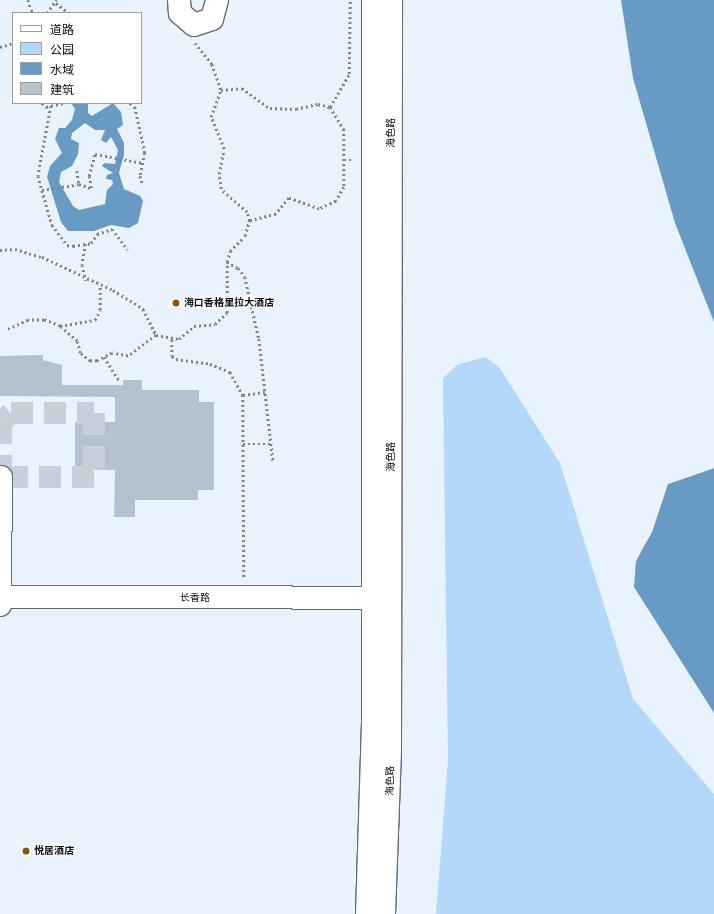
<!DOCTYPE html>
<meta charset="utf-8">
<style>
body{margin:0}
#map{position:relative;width:714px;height:914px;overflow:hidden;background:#e9f3fd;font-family:"PT Sans Narrow","Noto Sans SC",sans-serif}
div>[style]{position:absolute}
.green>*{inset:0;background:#b3d8f9}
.water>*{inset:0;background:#689ac4}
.pier>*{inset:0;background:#e9f3fd}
.building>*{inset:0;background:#b5c2ce}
.minor-tunnel>*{height:22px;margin-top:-11px;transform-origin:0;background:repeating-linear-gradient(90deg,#c7d0d9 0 22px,transparent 0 33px)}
.path>*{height:2.5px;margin-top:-1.25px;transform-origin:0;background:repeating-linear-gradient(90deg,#7d848b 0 2px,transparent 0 5px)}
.roads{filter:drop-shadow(1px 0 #616c77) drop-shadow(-1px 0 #616c77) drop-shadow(0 1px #616c77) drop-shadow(0 -1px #616c77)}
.minor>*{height:22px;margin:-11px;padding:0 11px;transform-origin:11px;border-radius:11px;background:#fff}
.dots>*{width:11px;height:11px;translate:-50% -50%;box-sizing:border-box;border:2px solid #fff;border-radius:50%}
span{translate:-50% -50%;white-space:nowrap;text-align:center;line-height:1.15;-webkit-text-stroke:3px #fff;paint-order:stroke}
.street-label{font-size:10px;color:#080c10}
.poi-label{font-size:10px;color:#080c10;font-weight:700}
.left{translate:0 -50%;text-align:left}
.legend{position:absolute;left:12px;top:12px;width:130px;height:92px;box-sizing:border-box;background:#fff;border:1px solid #9c9e9f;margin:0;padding:5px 7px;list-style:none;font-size:12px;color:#080c10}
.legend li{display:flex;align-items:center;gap:8px;height:20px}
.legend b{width:20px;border:1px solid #9c9e9f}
</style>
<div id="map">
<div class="green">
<div style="clip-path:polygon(485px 357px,499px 367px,560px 463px,633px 699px,714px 794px,714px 914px,436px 914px,448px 760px,443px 378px,457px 365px)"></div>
</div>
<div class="water">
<div style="clip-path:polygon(621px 0,714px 0,714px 322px,675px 223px,633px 78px)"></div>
<div style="clip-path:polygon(evenodd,71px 103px,88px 103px,88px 113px,92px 116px,113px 103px,121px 112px,123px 125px,117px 129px,124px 143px,124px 155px,119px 173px,124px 189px,140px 196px,143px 201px,138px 223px,129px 228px,111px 225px,94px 231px,68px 231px,61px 222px,47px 177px,50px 166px,62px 153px,55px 139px,59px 128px,65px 128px,72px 120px,75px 109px,71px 103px,85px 123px,95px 130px,105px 130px,101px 140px,106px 143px,111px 137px,118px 150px,115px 164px,104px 163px,102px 166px,113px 173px,107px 175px,106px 179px,112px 180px,113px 184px,107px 190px,105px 204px,79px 210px,73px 206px,59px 182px,61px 172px,72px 166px,78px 154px,79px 143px,71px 139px,72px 133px,85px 123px)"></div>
<div style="clip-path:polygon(714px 468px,714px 713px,634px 587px,636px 561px,652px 532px,668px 484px)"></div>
</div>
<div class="pier">
<div style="clip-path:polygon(714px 466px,714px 468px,665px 485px,667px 482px)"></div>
</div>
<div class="building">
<div style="clip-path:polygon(43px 355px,43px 360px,62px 365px,62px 385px,123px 385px,123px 380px,142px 380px,142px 390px,199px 390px,199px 402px,214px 402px,214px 490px,198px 490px,198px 500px,135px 500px,135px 517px,114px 517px,115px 470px,75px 469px,75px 422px,115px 422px,115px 397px,0 396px,0 356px)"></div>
</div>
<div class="minor-tunnel">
<div style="left:11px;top:413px;width:83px"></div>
<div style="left:94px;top:413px;width:64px;rotate:90deg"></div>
<div style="left:94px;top:477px;width:93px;rotate:180deg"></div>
<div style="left:1px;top:477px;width:55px;rotate:-90deg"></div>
<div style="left:1px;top:422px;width:13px;rotate:-42deg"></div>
</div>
<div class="path">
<div style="left:28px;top:0;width:10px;rotate:73deg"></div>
<div style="left:31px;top:10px;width:6px;rotate:31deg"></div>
<div style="left:56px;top:3px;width:16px;rotate:38deg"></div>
<div style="left:47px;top:13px;width:16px;rotate:-55deg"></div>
<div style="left:195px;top:43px;width:27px;rotate:51deg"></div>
<div style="left:212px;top:64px;width:28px;rotate:71deg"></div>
<div style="left:0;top:47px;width:14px;rotate:-17deg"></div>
<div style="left:42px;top:103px;width:6px;rotate:45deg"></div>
<div style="left:46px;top:107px;width:18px;rotate:-13deg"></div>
<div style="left:130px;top:103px;width:6px;rotate:39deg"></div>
<div style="left:135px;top:107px;width:47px;rotate:77.7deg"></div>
<div style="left:145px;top:153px;width:24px;rotate:102deg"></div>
<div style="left:140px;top:176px;width:9px;rotate:72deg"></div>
<div style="left:51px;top:106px;width:71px;rotate:100.5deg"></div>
<div style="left:38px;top:176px;width:51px;rotate:74.1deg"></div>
<div style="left:52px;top:225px;width:25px;rotate:53deg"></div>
<div style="left:67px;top:245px;width:6px;rotate:9deg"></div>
<div style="left:73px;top:246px;width:18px;rotate:-9deg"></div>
<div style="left:91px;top:243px;width:11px;rotate:-56deg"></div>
<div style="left:97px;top:234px;width:16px;rotate:-18deg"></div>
<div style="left:112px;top:229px;width:26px;rotate:53deg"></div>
<div style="left:330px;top:107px;width:38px;rotate:-60deg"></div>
<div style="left:349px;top:74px;width:74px;rotate:-89.2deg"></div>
<div style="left:344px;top:160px;width:10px"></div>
<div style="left:77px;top:171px;width:13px;rotate:81deg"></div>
<div style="left:79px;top:184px;width:13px;rotate:18deg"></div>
<div style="left:91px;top:188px;width:12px;rotate:-99deg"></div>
<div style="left:89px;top:176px;width:23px;rotate:-75deg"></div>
<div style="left:95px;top:154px;width:49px;rotate:10.6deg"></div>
<div style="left:42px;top:190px;width:37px;rotate:-9deg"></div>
<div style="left:86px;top:244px;width:21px;rotate:101deg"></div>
<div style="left:82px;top:265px;width:16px;rotate:75deg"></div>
<div style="left:0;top:250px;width:15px;rotate:-4deg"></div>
<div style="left:15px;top:249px;width:28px;rotate:17deg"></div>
<div style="left:42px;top:257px;width:78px;rotate:24.9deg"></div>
<div style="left:113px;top:290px;width:36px;rotate:32deg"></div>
<div style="left:143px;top:309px;width:29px;rotate:63deg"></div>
<div style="left:156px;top:335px;width:35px;rotate:143deg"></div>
<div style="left:128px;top:356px;width:16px;rotate:-169deg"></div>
<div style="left:112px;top:353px;width:17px;rotate:152deg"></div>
<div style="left:97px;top:361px;width:7px;rotate:180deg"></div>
<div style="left:90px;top:361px;width:13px;rotate:-141deg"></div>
<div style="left:80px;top:353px;width:12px;rotate:-104deg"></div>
<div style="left:77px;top:341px;width:23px;rotate:-139deg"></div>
<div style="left:60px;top:326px;width:17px;rotate:-159deg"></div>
<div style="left:44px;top:320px;width:16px;rotate:180deg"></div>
<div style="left:28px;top:320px;width:23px;rotate:155deg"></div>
<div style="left:227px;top:262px;width:13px;rotate:29deg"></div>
<div style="left:238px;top:268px;width:11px;rotate:52deg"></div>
<div style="left:245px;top:277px;width:64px;rotate:77.3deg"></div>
<div style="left:259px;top:339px;width:122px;rotate:83.4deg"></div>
<div style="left:60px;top:326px;width:36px;rotate:-10deg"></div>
<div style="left:95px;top:320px;width:11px;rotate:-63deg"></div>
<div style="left:100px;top:310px;width:25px;rotate:-90deg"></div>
<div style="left:156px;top:335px;width:23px;rotate:10deg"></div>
<div style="left:179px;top:339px;width:20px;rotate:-41deg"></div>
<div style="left:194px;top:326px;width:21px;rotate:-5deg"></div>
<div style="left:215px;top:324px;width:16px;rotate:-43deg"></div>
<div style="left:227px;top:313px;width:51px;rotate:-90deg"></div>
<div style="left:227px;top:262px;width:11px;rotate:-75deg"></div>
<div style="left:230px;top:251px;width:21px;rotate:-45deg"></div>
<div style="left:245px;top:236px;width:16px;rotate:-75deg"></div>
<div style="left:249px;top:221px;width:9px;rotate:-103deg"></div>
<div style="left:247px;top:212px;width:35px;rotate:-139deg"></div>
<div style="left:221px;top:189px;width:15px;rotate:-98deg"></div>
<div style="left:219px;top:174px;width:25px;rotate:-79deg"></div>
<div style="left:224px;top:149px;width:35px;rotate:-112deg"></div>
<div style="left:211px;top:117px;width:29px;rotate:-70deg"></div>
<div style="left:221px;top:90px;width:21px;rotate:-5deg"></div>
<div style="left:242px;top:88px;width:34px;rotate:36deg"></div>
<div style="left:270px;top:108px;width:26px;rotate:2deg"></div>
<div style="left:296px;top:109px;width:23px;rotate:-13deg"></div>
<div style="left:318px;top:104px;width:12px;rotate:14deg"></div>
<div style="left:330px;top:107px;width:26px;rotate:58deg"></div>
<div style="left:344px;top:129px;width:58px;rotate:90deg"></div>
<div style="left:344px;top:187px;width:16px;rotate:120deg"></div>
<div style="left:336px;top:201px;width:19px;rotate:155deg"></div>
<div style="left:319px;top:209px;width:32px;rotate:-160deg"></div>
<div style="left:289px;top:198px;width:21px;rotate:129deg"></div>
<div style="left:276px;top:214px;width:28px;rotate:165deg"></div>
<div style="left:172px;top:340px;width:16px;rotate:90deg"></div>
<div style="left:172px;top:356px;width:5px;rotate:37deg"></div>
<div style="left:176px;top:359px;width:34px;rotate:8deg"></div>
<div style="left:210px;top:364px;width:22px;rotate:22deg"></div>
<div style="left:230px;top:372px;width:26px;rotate:61deg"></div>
<div style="left:243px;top:395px;width:184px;rotate:89.7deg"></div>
<div style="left:104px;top:357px;width:30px;rotate:57deg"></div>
<div style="left:243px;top:395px;width:22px;rotate:-8deg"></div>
<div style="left:243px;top:444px;width:30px"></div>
</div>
<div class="roads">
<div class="minor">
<div style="left:179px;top:0;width:13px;rotate:86deg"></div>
<div style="left:180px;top:13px;width:18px;rotate:41deg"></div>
<div style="left:194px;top:25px;width:19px;rotate:-18deg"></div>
<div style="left:212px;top:19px;width:20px;rotate:-75deg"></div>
<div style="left:0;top:597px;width:388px;rotate:0.1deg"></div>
<div style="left:0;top:605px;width:128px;rotate:-89.6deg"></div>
<div style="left:367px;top:914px;width:192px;rotate:-88.2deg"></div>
<div style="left:373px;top:722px;width:722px;rotate:-90deg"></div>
<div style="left:384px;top:914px;width:164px;rotate:-87.9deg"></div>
<div style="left:390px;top:750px;width:750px;rotate:-89.92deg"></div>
</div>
</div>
<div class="dots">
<div style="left:176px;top:303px;background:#8d550c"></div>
<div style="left:26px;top:851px;background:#8d550c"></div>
</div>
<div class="street-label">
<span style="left:391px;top:133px;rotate:-90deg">海色路</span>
<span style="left:391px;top:457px;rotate:-90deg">海色路</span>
<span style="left:195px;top:598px">长香路</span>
<span style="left:390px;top:781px;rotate:-89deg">海色路</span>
</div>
<div class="poi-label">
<span class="left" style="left:184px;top:303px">海口香格里拉大酒店</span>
<span class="left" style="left:34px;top:851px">悦居酒店</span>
</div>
<ul class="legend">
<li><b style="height:5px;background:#fff"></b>道路</li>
<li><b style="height:11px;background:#b3d8f9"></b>公园</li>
<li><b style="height:11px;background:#689ac4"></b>水域</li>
<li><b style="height:11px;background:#b5c2ce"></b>建筑</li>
</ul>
</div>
